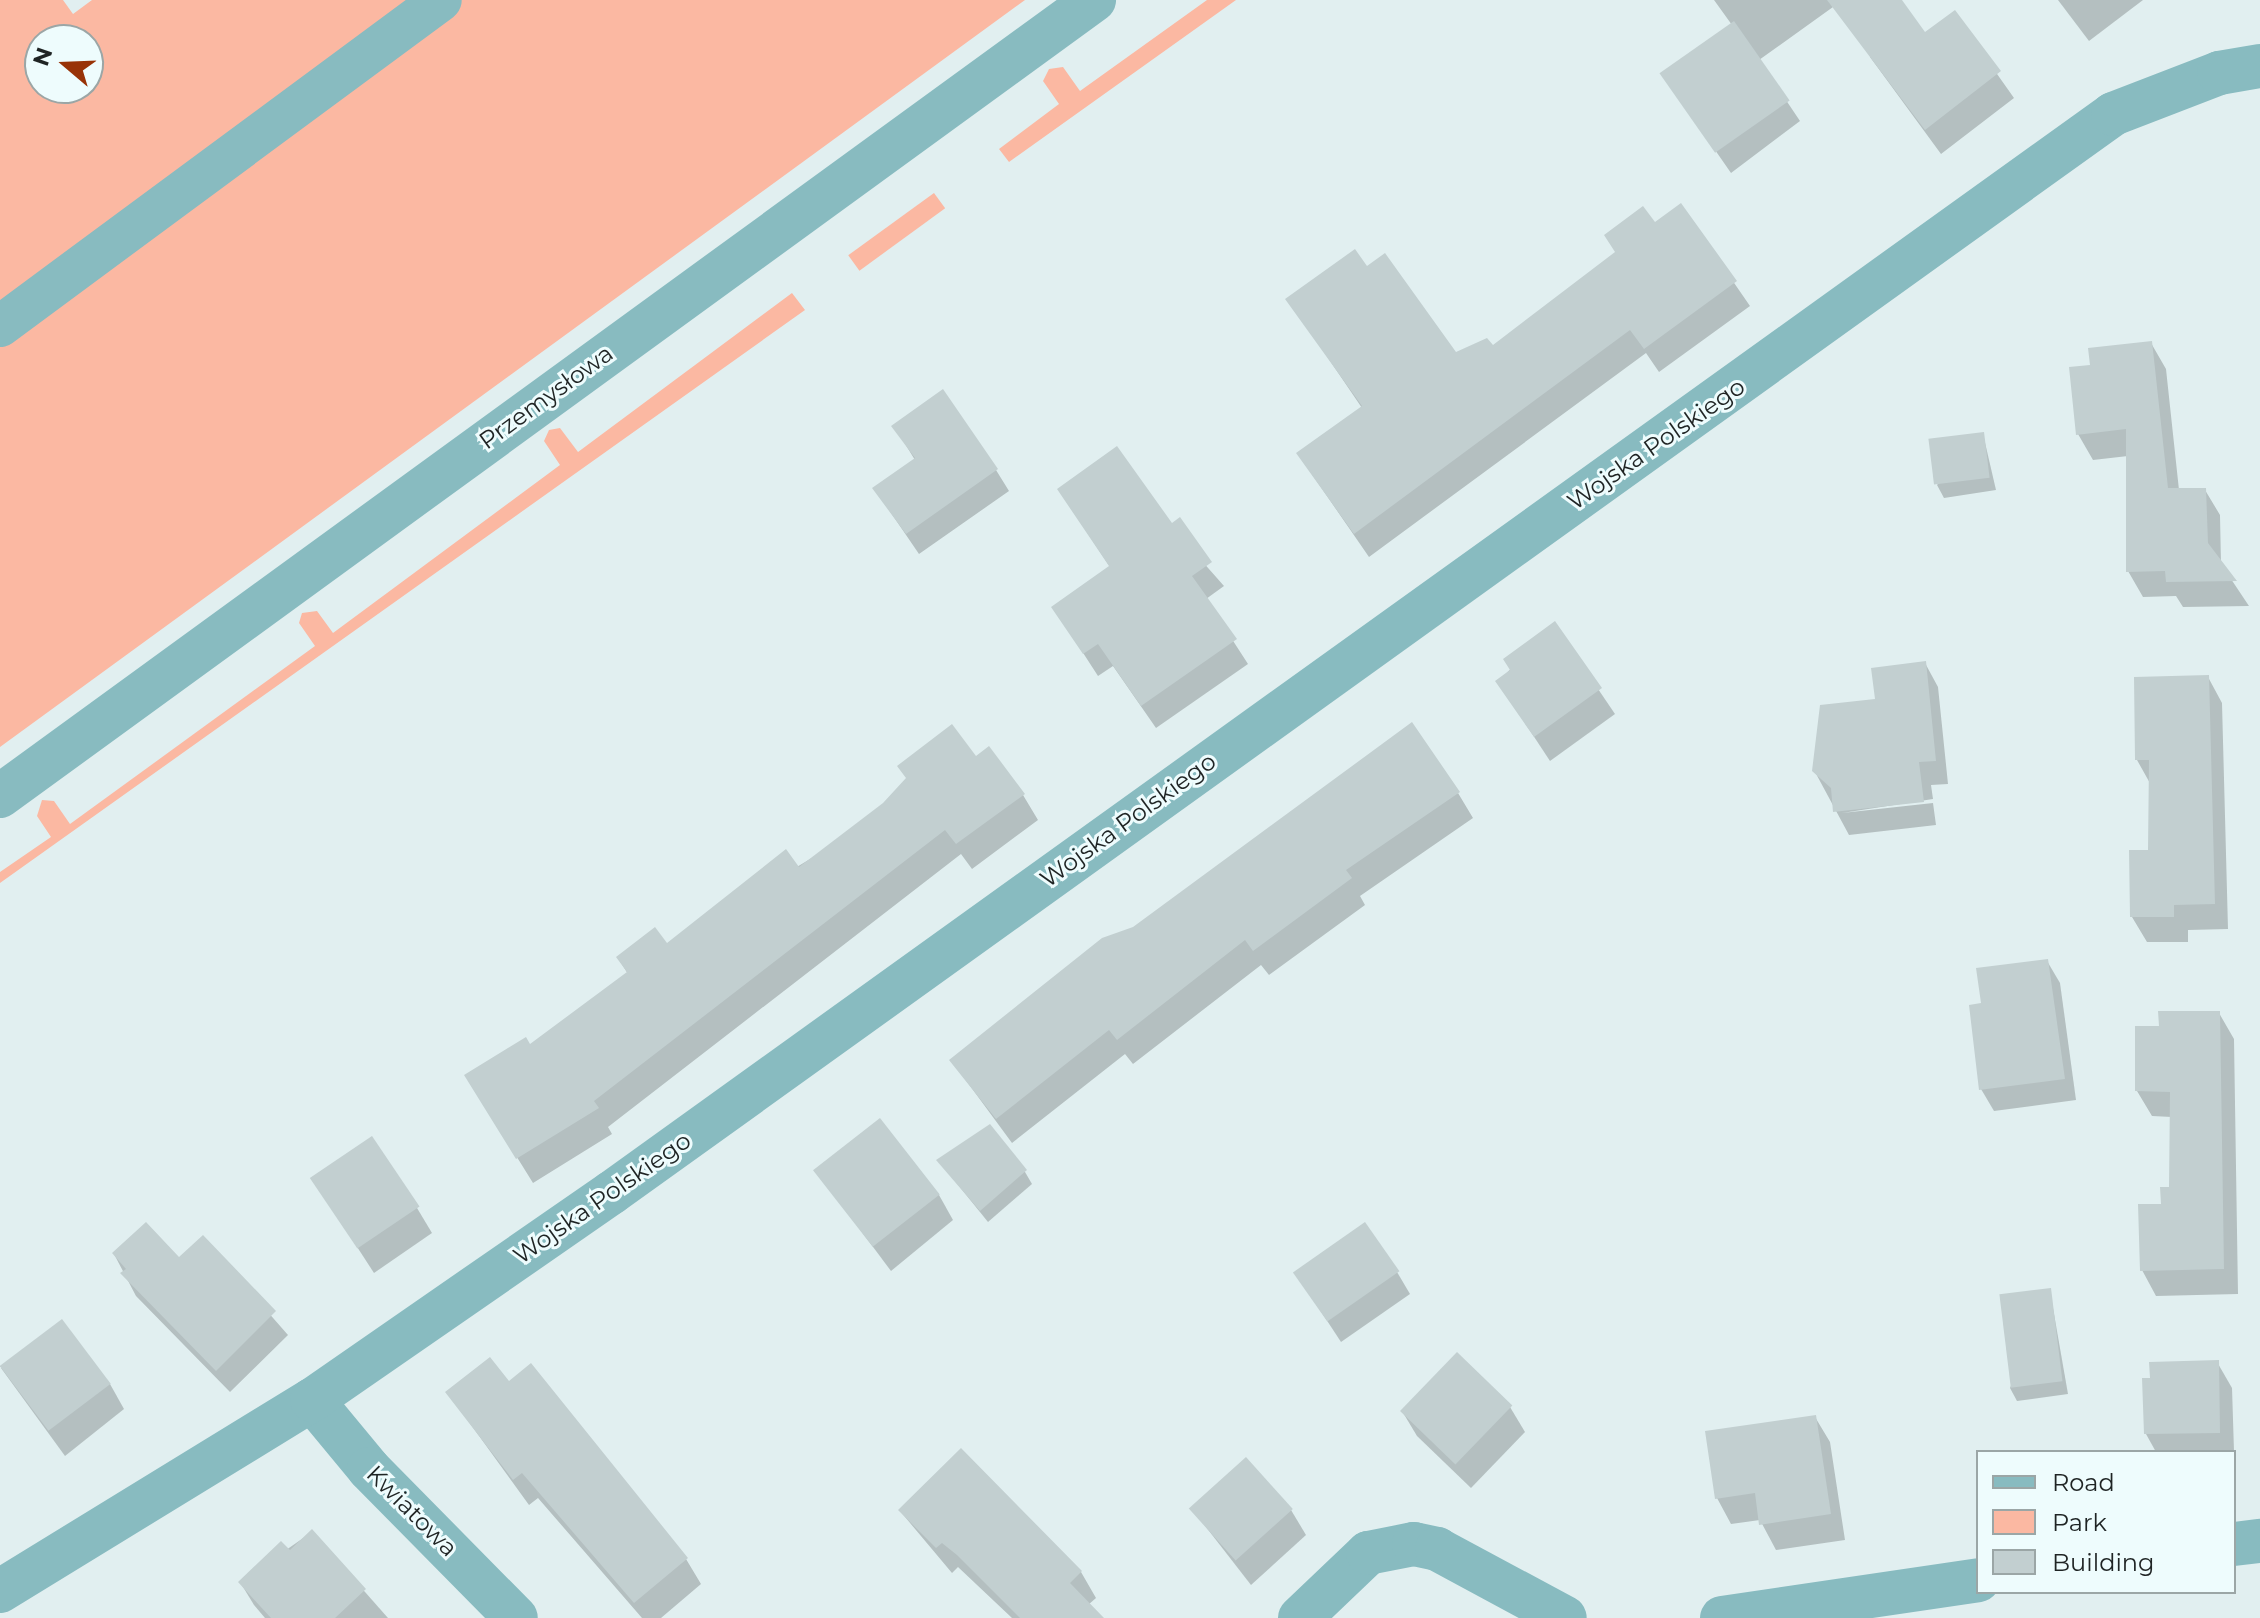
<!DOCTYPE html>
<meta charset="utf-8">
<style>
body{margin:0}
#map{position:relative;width:2260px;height:1618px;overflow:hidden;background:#e1eff0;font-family:Montserrat,sans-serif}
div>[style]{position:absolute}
.green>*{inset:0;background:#fbb8a2;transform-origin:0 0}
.shadow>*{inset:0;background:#0003}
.building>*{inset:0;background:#c2cfd0;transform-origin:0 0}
.pedestrian>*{height:42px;margin:-21px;padding:0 21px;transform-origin:21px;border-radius:21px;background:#88bbc0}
.minor>*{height:44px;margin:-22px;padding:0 22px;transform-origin:22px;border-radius:22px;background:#88bbc0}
.tertiary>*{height:44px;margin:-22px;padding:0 22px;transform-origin:22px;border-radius:22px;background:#88bbc0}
span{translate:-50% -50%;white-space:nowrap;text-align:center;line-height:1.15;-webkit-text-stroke:6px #eefcfd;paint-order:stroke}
.street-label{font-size:24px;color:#1f2424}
.legend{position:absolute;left:1976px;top:1450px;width:260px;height:144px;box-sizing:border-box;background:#eefcfd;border:2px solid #9ba6a6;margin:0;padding:10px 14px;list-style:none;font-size:24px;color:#1f2424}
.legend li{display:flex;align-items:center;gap:16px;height:40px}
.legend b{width:40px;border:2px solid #9ba6a6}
.north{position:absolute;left:24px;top:24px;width:80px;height:80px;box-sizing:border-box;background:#eefcfd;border:2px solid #9ba6a6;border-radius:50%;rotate:289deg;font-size:22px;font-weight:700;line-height:32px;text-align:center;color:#1f2424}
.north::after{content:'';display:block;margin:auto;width:28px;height:36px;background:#983307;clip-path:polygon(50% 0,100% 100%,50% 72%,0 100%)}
</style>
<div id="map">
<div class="green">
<div style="clip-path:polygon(evenodd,0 0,63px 0,73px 14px,92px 0,1025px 0,0 747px,0 0,40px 40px,88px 40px,88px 88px,40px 88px,40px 40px)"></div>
<div style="clip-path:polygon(1207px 0,1236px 0,1009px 162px,999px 149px,1059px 104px,1043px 81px,1049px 69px,1063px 67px,1080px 91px)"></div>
<div style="left:934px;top:193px;width:19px;height:106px;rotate:54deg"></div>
<div style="clip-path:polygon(792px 293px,805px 310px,0 883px,0 872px,51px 837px,37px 816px,42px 800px,54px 801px,70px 824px,315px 646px,299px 623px,302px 613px,317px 611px,333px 633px,560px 465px,544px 441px,549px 430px,560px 428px,578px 452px)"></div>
</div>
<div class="shadow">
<div style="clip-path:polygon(1714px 0,1829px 0,1833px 7px,1759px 60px,1800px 121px,1731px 173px,1663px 75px,1732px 25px)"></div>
<div style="clip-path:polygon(2058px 0,2143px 0,2089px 41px)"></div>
<div style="clip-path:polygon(1954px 13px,2014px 98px,1941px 154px,1870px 57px,1925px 35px)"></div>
<div style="clip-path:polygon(1681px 206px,1750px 306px,1659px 372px,1646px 353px,1369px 557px,1298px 454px,1362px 408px,1288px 299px,1367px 269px,1456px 354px,1492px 348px)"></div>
<div style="clip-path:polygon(2151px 343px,2166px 369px,2179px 490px,2205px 490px,2220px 515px,2221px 564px,2249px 606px,2183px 607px,2176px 596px,2143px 597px,2128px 571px,2128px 456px,2093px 460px,2078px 434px,2092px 367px)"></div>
<div style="clip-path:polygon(894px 426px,996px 470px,1009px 491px,919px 554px,874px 488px,915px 460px)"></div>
<div style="clip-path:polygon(1983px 434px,1996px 490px,1944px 498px,1937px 485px)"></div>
<div style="clip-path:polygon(1059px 490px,1171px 526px,1224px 586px,1206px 599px,1248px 664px,1156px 728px,1113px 666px,1098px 676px,1054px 608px,1110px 567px)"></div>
<div style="clip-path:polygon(1554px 624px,1615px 714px,1550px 761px,1498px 682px)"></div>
<div style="clip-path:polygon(1925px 663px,1938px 687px,1948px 784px,1931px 785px,1933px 799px,1842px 813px,1933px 803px,1936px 825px,1849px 835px,1814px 770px)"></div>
<div style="clip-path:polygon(2208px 677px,2222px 703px,2228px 929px,2188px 930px,2188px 942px,2147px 942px,2132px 917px,2150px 852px,2151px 785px,2137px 760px)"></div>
<div style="clip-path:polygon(976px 759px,1023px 795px,1038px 820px,972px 869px,961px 854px,608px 1127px,612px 1134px,533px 1183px,482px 1101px,529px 1047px,628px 974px,618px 958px,666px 946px)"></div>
<div style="clip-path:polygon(1458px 793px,1473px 818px,1360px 896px,1365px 905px,1269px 975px,1261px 965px,1133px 1064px,1125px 1054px,1012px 1143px,951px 1060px)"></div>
<div style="clip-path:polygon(2047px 961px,2060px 983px,2076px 1100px,1994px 1111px,1981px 1089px,1983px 1005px)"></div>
<div style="clip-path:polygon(2219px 1013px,2234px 1039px,2238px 1294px,2156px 1296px,2142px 1270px,2171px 1189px,2172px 1117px,2152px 1116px,2137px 1091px,2161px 1028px)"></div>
<div style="clip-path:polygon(938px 1160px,1025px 1172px,1032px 1184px,988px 1222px)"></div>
<div style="clip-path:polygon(817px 1172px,939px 1195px,953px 1220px,891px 1271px)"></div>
<div style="clip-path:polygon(313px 1179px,417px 1208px,432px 1233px,374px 1273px)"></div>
<div style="clip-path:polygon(203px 1238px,288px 1335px,230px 1392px,136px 1296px,114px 1254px,179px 1260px)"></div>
<div style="clip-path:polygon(1397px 1272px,1410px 1294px,1341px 1342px,1303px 1284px)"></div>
<div style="clip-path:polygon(2050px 1291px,2068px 1394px,2017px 1401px,2010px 1388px)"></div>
<div style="clip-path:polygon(2217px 1362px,2232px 1388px,2234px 1452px,2156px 1452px,2146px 1434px)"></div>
<div style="clip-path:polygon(1px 1368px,110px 1384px,124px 1409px,65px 1456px)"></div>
<div style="clip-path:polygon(508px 1384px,686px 1559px,701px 1584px,661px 1618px,642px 1618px,538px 1498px,529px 1505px,448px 1393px)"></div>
<div style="clip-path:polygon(1510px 1407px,1525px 1432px,1471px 1488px,1417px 1436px,1402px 1411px)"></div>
<div style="clip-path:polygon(1815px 1417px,1830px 1442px,1845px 1540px,1776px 1550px,1760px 1520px,1731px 1524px,1717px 1498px)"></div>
<div style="clip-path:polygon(1192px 1509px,1291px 1510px,1306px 1535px,1251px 1585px)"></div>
<div style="clip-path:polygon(900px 1511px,1081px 1572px,1096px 1598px,1088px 1605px,1101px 1618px,1012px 1618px,958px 1567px,952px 1573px)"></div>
<div style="clip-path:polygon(312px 1532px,388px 1618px,265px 1618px,254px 1605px,240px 1582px)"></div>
</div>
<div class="building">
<div style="clip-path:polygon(1827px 0,1902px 0,1925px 32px,1955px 10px,2001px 71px,1925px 130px)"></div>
<div style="left:1734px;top:21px;width:97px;height:91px;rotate:55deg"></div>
<div style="clip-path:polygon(1681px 203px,1737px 281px,1644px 349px,1630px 330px,1354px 534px,1296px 453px,1362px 406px,1285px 299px,1355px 249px,1367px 266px,1385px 253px,1456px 352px,1487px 338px,1493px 345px,1615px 252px,1604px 235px,1643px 206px,1655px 222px)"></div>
<div style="clip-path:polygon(2152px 341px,2168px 488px,2206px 488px,2208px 543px,2237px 581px,2166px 582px,2165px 571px,2126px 572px,2126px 429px,2076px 435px,2069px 367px,2090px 365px,2088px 348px)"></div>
<div style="clip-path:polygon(943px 389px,998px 469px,906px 534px,872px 488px,915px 458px,891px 426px)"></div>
<div style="left:1984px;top:432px;width:46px;height:56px;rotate:83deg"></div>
<div style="clip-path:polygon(1117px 446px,1172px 523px,1180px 517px,1212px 562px,1192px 576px,1237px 639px,1141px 706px,1098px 644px,1083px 654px,1051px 607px,1109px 566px,1057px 489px)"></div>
<div style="clip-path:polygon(1555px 621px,1602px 688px,1534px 737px,1495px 681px,1510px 670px,1503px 659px)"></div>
<div style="clip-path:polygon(1926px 661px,1936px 761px,1919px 762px,1924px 802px,1833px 812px,1831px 788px,1812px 771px,1820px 705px,1875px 699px,1871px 668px)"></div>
<div style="clip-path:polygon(2209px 675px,2215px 904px,2174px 905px,2174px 917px,2130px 917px,2129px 850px,2148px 850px,2149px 760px,2135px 760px,2134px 677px)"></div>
<div style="clip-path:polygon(1412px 722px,1460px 792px,1346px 870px,1352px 878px,1253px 951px,1245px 940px,1117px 1040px,1109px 1030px,996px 1119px,949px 1060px,1102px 938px,1133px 927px)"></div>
<div style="clip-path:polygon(952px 724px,976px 756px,989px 746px,1025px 794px,956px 844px,945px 830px,594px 1101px,599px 1108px,516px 1159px,464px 1075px,526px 1037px,530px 1044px,627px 972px,616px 957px,655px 927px,667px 943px,786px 849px,799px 867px,883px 803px,906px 778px,897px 766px)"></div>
<div style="clip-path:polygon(2048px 959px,2065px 1079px,1979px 1090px,1969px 1005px,1981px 1003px,1976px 968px)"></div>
<div style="clip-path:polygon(2158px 1011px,2220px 1011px,2224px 1269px,2140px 1271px,2138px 1204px,2161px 1204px,2160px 1187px,2169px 1187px,2170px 1092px,2135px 1091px,2135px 1026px,2159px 1026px)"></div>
<div style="left:880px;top:1118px;width:97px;height:85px;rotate:52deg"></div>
<div style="clip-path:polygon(990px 1124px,1027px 1170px,980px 1211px,936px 1160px)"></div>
<div style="left:372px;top:1136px;width:85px;height:75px;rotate:56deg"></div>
<div style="clip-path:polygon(146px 1222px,179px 1257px,203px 1235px,276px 1311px,216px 1371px,120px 1273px,126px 1269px,112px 1253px)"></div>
<div style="left:1365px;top:1222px;width:60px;height:88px;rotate:55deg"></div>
<div style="left:2051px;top:1288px;width:94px;height:52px;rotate:83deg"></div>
<div style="left:62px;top:1319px;width:81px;height:78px;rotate:53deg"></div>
<div style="left:1457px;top:1352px;width:77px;height:82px;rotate:44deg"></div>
<div style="clip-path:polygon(490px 1357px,509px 1381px,531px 1363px,688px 1558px,634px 1603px,522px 1473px,513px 1480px,445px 1392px)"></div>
<div style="clip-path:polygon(2219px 1360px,2220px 1433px,2144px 1434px,2142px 1378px,2150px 1378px,2149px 1362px)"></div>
<div style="clip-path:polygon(1816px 1415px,1831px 1514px,1759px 1525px,1755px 1493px,1715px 1499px,1705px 1431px)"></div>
<div style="clip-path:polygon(961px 1448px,1082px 1571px,1070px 1583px,1104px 1618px,1020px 1618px,957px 1555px,942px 1543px,936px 1548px,898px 1510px)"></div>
<div style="left:1246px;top:1457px;width:70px;height:77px;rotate:48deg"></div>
<div style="clip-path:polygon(312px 1529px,366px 1589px,335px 1618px,271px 1618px,238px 1582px,281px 1541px,290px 1550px)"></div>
</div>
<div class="pedestrian">
<div style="left:0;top:326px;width:548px;rotate:-36.47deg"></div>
</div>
<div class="minor">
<div style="left:312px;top:1400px;width:89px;rotate:50.4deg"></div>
<div style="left:369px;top:1469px;width:209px;rotate:45.4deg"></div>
<div style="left:2234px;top:1544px;width:26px;rotate:-7deg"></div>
<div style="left:0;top:1591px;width:366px;rotate:-31.5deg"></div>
<div style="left:312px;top:1400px;width:364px;rotate:-34.7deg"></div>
<div style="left:611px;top:1193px;width:1849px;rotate:-35.69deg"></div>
<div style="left:2113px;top:114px;width:114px;rotate:-21.1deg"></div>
<div style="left:2219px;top:73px;width:42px;rotate:-9.7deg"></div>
<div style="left:1300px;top:1618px;width:94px;rotate:-43.7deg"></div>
<div style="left:1368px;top:1553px;width:47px;rotate:-11.1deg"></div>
<div style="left:1414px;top:1544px;width:24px;rotate:12deg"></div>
<div style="left:1437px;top:1549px;width:145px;rotate:28.3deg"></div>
<div style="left:1722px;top:1618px;width:259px;rotate:-8.4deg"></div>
</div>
<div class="tertiary">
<div style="left:0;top:796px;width:1353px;rotate:-36.04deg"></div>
</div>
<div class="street-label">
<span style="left:546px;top:397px;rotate:-36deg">Przemysłowa</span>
<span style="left:1656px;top:444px;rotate:-35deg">Wojska Polskiego</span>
<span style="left:1128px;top:820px;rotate:-36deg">Wojska Polskiego</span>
<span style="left:602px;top:1198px;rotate:-35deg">Wojska Polskiego</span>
<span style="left:412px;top:1511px;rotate:45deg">Kwiatowa</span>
</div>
<ul class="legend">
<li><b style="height:10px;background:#88bbc0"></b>Road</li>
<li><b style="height:22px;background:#fbb8a2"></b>Park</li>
<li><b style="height:22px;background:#c2cfd0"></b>Building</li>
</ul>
<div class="north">N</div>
</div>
